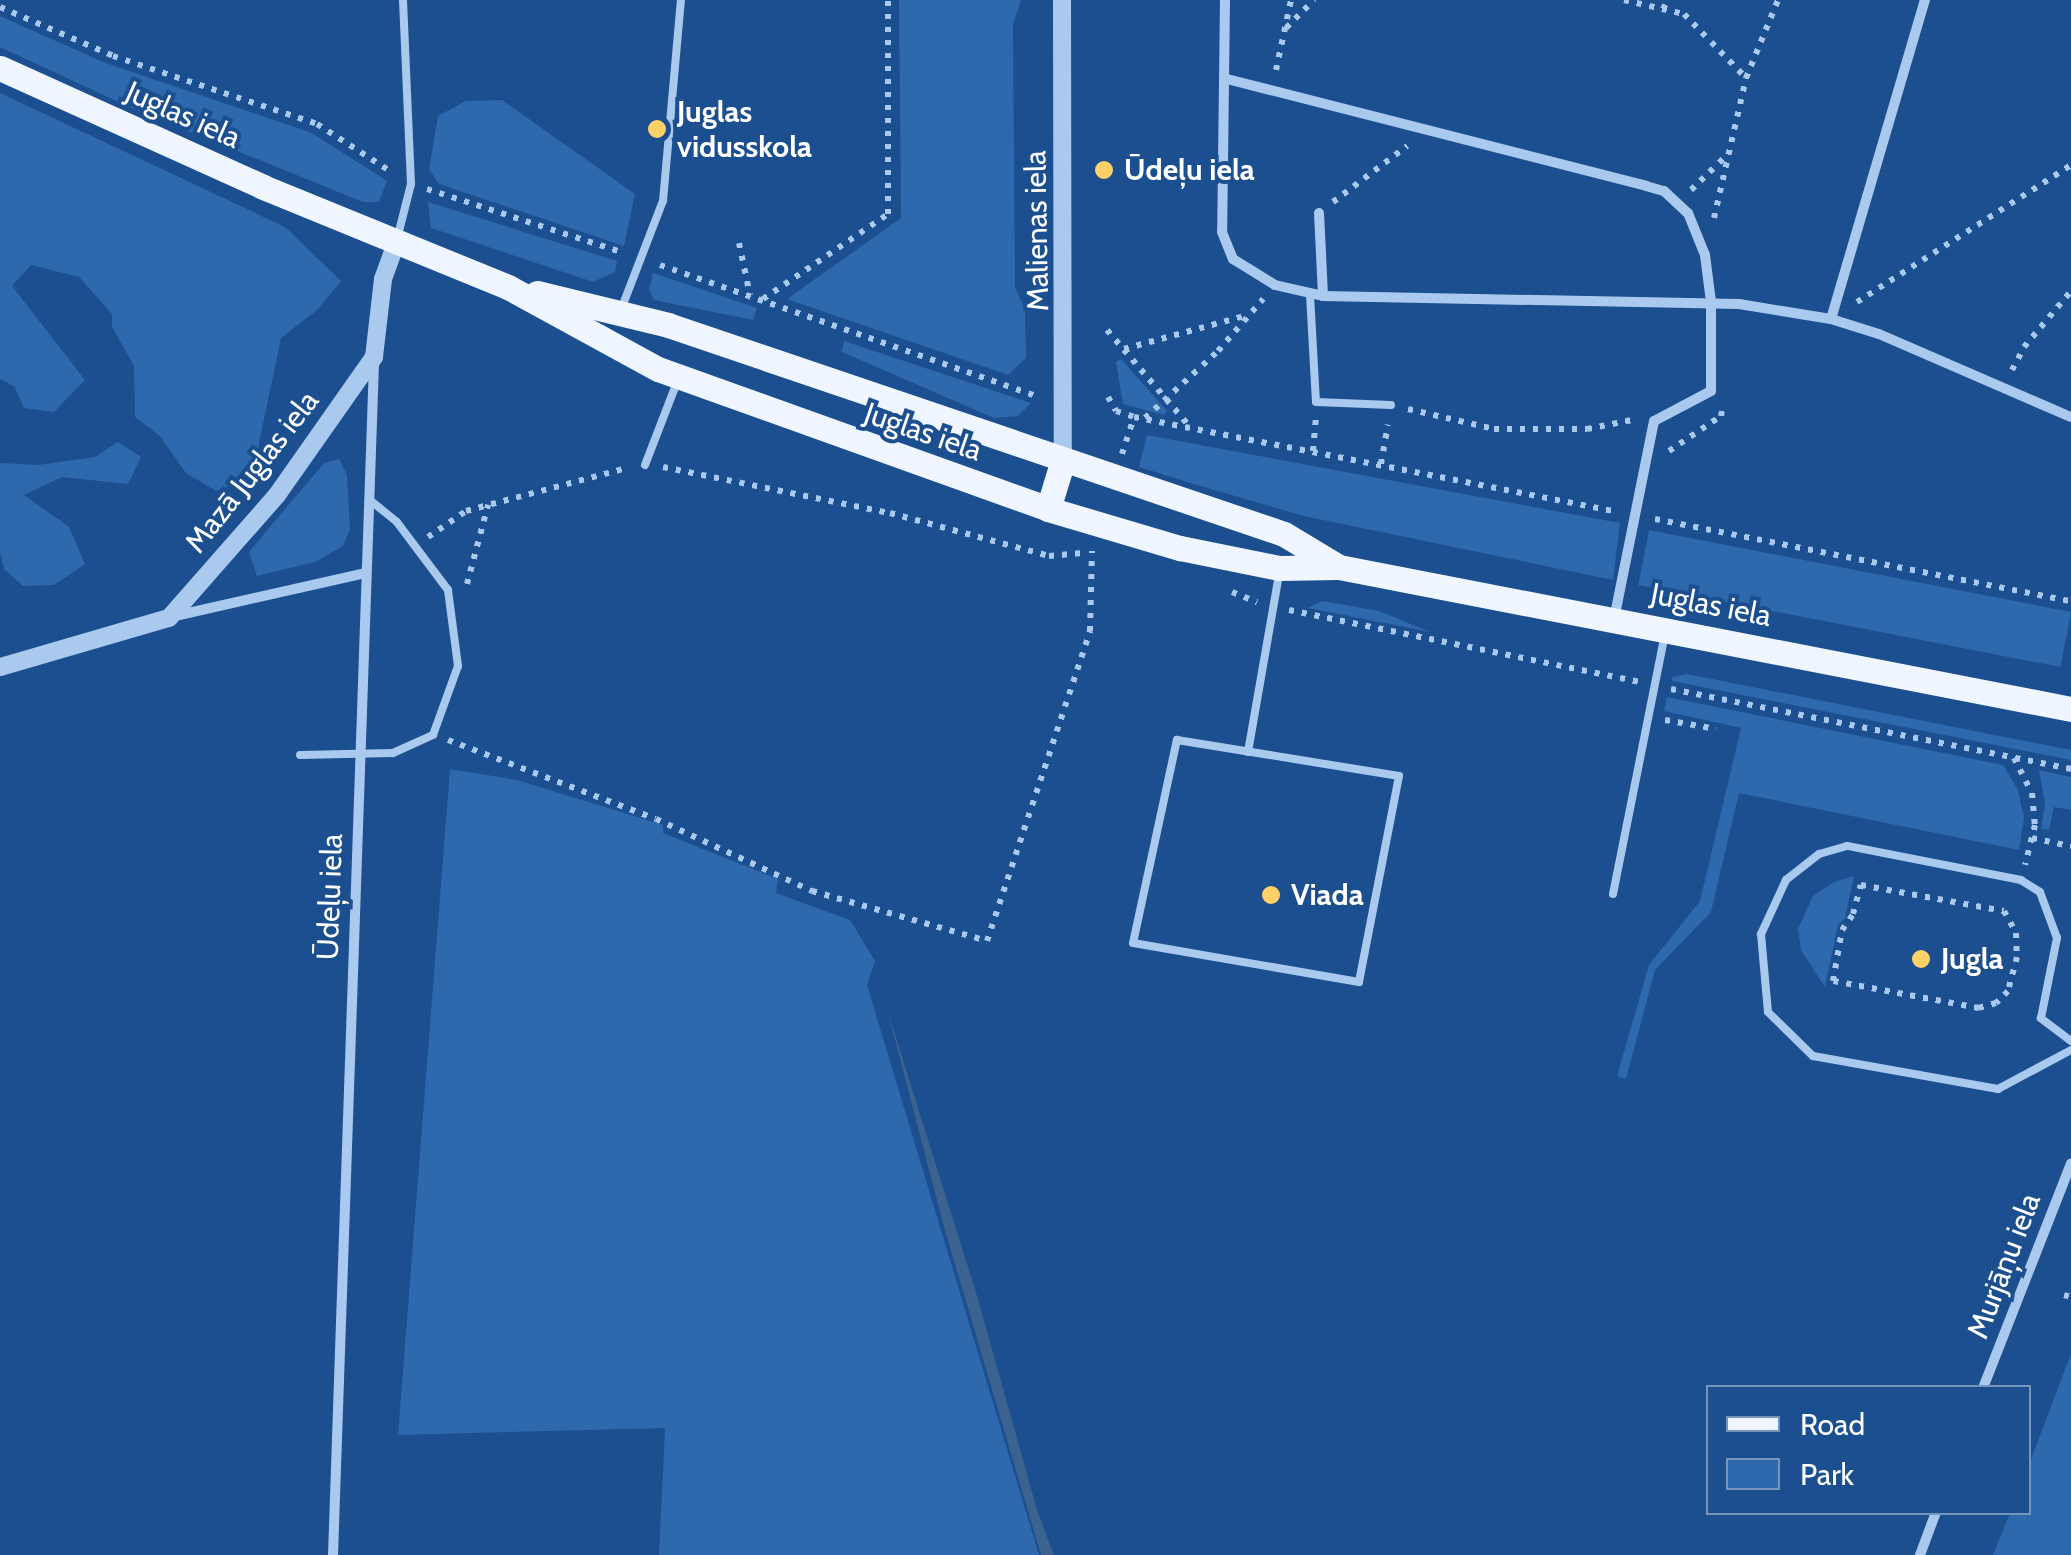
<!DOCTYPE html>
<meta charset="utf-8">
<style>
body{margin:0}
#map{position:relative;width:2071px;height:1555px;overflow:hidden;background:#1b4f8f;font-family:Cabin,sans-serif}
div>[style]{position:absolute}
.green>*{inset:0;background:#2e69ad;transform-origin:0 0}
.water>*{inset:0;background:#3c6290}
.path>*{height:6px;margin-top:-3px;transform-origin:0;background:repeating-linear-gradient(90deg,#a9c9ee 0 5px,transparent 0 13px)}
.service>*{height:8px;margin:-4px;padding:0 4px;transform-origin:4px;border-radius:4px;background:#a9c9ee}
.minor>*{height:10px;margin:-5px;padding:0 5px;transform-origin:5px;border-radius:5px;background:#a9c9ee}
.tertiary>*{height:18px;margin:-9px;padding:0 9px;transform-origin:9px;border-radius:9px;background:#a9c9ee}
.primary>*{height:25px;margin:-12.5px;padding:0 12.5px;transform-origin:12.5px;border-radius:12.5px;background:#f0f6ff}
.dots>*{width:28px;height:28px;translate:-50% -50%;box-sizing:border-box;border:5px solid #1b4f8f;border-radius:50%}
span{translate:-50% -50%;white-space:nowrap;text-align:center;line-height:1.15;-webkit-text-stroke:8px #1b4f8f;paint-order:stroke}
.poi-label{font-size:30px;color:#fff;font-weight:700}
.left{translate:0 -50%;text-align:left}
.street-label{font-size:30px;color:#fff}
.legend{position:absolute;left:1706px;top:1385px;width:325px;height:130px;box-sizing:border-box;background:#1b4f8f;border:2px solid #7695bc;margin:0;padding:12px 18px;list-style:none;font-size:30px;color:#fff}
.legend li{display:flex;align-items:center;gap:20px;height:50px}
.legend b{width:50px;border:2px solid #7695bc}
</style>
<div id="map">
<div class="green">
<div style="clip-path:polygon(899px 0,1021px 0,1013px 24px,1015px 288px,1025px 309px,1026px 358px,1008px 375px,787px 299px,901px 218px)"></div>
<div style="clip-path:polygon(0 16px,103px 62px,312px 133px,387px 181px,379px 202px,363px 202px,136px 110px,0 47px)"></div>
<div style="clip-path:polygon(0 93px,285px 227px,341px 281px,317px 310px,281px 338px,252px 477px,216px 491px,186px 473px,160px 436px,135px 417px,134px 366px,112px 327px,112px 314px,79px 277px,31px 265px,12px 286px,85px 380px,54px 412px,24px 408px,14px 386px,0 379px)"></div>
<div style="clip-path:polygon(502px 100px,635px 194px,624px 246px,439px 184px,429px 169px,438px 116px,466px 101px)"></div>
<div style="clip-path:polygon(428px 202px,617px 261px,615px 272px,593px 282px,431px 228px)"></div>
<div style="clip-path:polygon(653px 273px,757px 308px,753px 320px,654px 300px,649px 290px)"></div>
<div style="clip-path:polygon(844px 341px,1031px 403px,1018px 416px,994px 418px,842px 352px)"></div>
<div style="clip-path:polygon(1121px 359px,1167px 411px,1164px 415px,1123px 404px,1116px 362px)"></div>
<div style="clip-path:polygon(1147px 435px,1620px 523px,1613px 580px,1304px 516px,1194px 484px,1139px 467px)"></div>
<div style="clip-path:polygon(118px 442px,141px 457px,128px 484px,62px 477px,24px 495px,69px 527px,85px 564px,54px 585px,23px 586px,4px 569px,0 552px,0 463px,38px 465px,95px 457px)"></div>
<div style="clip-path:polygon(339px 459px,347px 475px,350px 529px,343px 546px,315px 562px,257px 576px,249px 552px,324px 463px)"></div>
<div style="left:1649px;top:530px;width:430px;height:56px;rotate:11deg"></div>
<div style="clip-path:polygon(1322px 601px,1379px 611px,1430px 632px,1308px 608px)"></div>
<div style="clip-path:polygon(1687px 674px,2071px 750px,2071px 760px,1672px 681px,1672px 677px)"></div>
<div style="clip-path:polygon(1667px 697px,2003px 765px,2018px 790px,2024px 818px,2019px 850px,1739px 793px,1711px 912px,1655px 970px,1626px 1079px,1617px 1076px,1649px 965px,1700px 901px,1741px 728px,1664px 711px)"></div>
<div style="clip-path:polygon(450px 769px,517px 780px,663px 825px,663px 833px,778px 879px,776px 893px,850px 920px,875px 961px,867px 985px,1039px 1555px,659px 1555px,665px 1428px,398px 1435px)"></div>
<div style="clip-path:polygon(2039px 770px,2071px 777px,2071px 810px,2054px 807px,2049px 830px,2041px 829px,2045px 803px)"></div>
<div style="clip-path:polygon(1854px 876px,1845px 918px,1838px 925px,1825px 987px,1801px 950px,1798px 929px,1813px 896px,1834px 882px)"></div>
<div style="clip-path:polygon(2071px 1354px,2071px 1555px,1993px 1555px,2010px 1513px,2028px 1512px,2029px 1464px)"></div>
</div>
<div class="water">
<div style="clip-path:polygon(887px 1009px,978px 1299px,1037px 1510px,1054px 1555px,1041px 1555px,944px 1227px)"></div>
</div>
<div class="path">
<div style="left:1624px;top:0;width:62px;rotate:13.1deg"></div>
<div style="left:1684px;top:14px;width:89px;rotate:45.9deg"></div>
<div style="left:0;top:7px;width:123px;rotate:23.4deg"></div>
<div style="left:113px;top:56px;width:215px;rotate:18.4deg"></div>
<div style="left:317px;top:124px;width:90px;rotate:32.8deg"></div>
<div style="left:1663px;top:9px;width:10px;rotate:-61deg"></div>
<div style="left:1286px;top:28px;width:40px;rotate:-45deg"></div>
<div style="left:1276px;top:70px;width:72px;rotate:-77.9deg"></div>
<div style="left:427px;top:189px;width:207px;rotate:18deg"></div>
<div style="left:1691px;top:190px;width:52px;rotate:-44.2deg"></div>
<div style="left:1333px;top:202px;width:93px;rotate:-37.1deg"></div>
<div style="left:1714px;top:218px;width:144px;rotate:-77.1deg"></div>
<div style="left:1746px;top:78px;width:84px;rotate:-67.7deg"></div>
<div style="left:739px;top:243px;width:53px;rotate:78.1deg"></div>
<div style="left:660px;top:265px;width:396px;rotate:19.2deg"></div>
<div style="left:763px;top:299px;width:151px;rotate:-34.2deg"></div>
<div style="left:888px;top:214px;width:214px;rotate:-90deg"></div>
<div style="left:1857px;top:302px;width:254px;rotate:-32.6deg"></div>
<div style="left:1107px;top:330px;width:128px;rotate:49.4deg"></div>
<div style="left:1124px;top:349px;width:129px;rotate:-15.3deg"></div>
<div style="left:2012px;top:370px;width:26px;rotate:-62deg"></div>
<div style="left:2024px;top:347px;width:73px;rotate:-50deg"></div>
<div style="left:1108px;top:397px;width:16px;rotate:60deg"></div>
<div style="left:1116px;top:411px;width:19px;rotate:18deg"></div>
<div style="left:1134px;top:417px;width:489px;rotate:11.1deg"></div>
<div style="left:1408px;top:409px;width:88px;rotate:13.1deg"></div>
<div style="left:1494px;top:429px;width:93px"></div>
<div style="left:1587px;top:429px;width:46px;rotate:-11.3deg"></div>
<div style="left:1145px;top:418px;width:99px;rotate:-42.5deg"></div>
<div style="left:1218px;top:351px;width:69px;rotate:-49.1deg"></div>
<div style="left:1313px;top:451px;width:33px;rotate:-85deg"></div>
<div style="left:1669px;top:451px;width:63px;rotate:-33.9deg"></div>
<div style="left:1721px;top:416px;width:10px;rotate:-79deg"></div>
<div style="left:1122px;top:454px;width:39px;rotate:-72deg"></div>
<div style="left:1381px;top:464px;width:40px;rotate:-80deg"></div>
<div style="left:663px;top:467px;width:232px;rotate:11.5deg"></div>
<div style="left:890px;top:513px;width:165px;rotate:15.1deg"></div>
<div style="left:1049px;top:556px;width:36px;rotate:-5deg"></div>
<div style="left:1655px;top:519px;width:424px;rotate:11.2deg"></div>
<div style="left:428px;top:537px;width:46px;rotate:-34.4deg"></div>
<div style="left:466px;top:511px;width:166px;rotate:-15deg"></div>
<div style="left:467px;top:584px;width:82px;rotate:-75.1deg"></div>
<div style="left:1232px;top:592px;width:27px;rotate:22deg"></div>
<div style="left:1289px;top:610px;width:357px;rotate:11.6deg"></div>
<div style="left:1671px;top:689px;width:408px;rotate:11.3deg"></div>
<div style="left:1665px;top:720px;width:52px;rotate:10deg"></div>
<div style="left:448px;top:740px;width:222px;rotate:20.8deg"></div>
<div style="left:656px;top:819px;width:172px;rotate:24.8deg"></div>
<div style="left:812px;top:891px;width:182px;rotate:15.9deg"></div>
<div style="left:987px;top:941px;width:327px;rotate:-71.6deg"></div>
<div style="left:1090px;top:631px;width:80px;rotate:-88.6deg"></div>
<div style="left:2014px;top:758px;width:39px;rotate:63deg"></div>
<div style="left:2032px;top:793px;width:32px;rotate:85deg"></div>
<div style="left:2035px;top:825px;width:41px;rotate:104deg"></div>
<div style="left:2032px;top:838px;width:40px;rotate:12deg"></div>
<div style="left:1861px;top:885px;width:145px;rotate:10.3deg"></div>
<div style="left:2004px;top:911px;width:25px;rotate:61deg"></div>
<div style="left:2016px;top:933px;width:24px;rotate:88deg"></div>
<div style="left:2017px;top:957px;width:35px;rotate:105deg"></div>
<div style="left:2008px;top:991px;width:17px;rotate:135deg"></div>
<div style="left:1996px;top:1003px;width:18px;rotate:164deg"></div>
<div style="left:1979px;top:1008px;width:148px;rotate:-169.5deg"></div>
<div style="left:1833px;top:981px;width:52px;rotate:-80deg"></div>
<div style="left:1842px;top:930px;width:19px;rotate:-55deg"></div>
<div style="left:1853px;top:914px;width:30px;rotate:-75deg"></div>
<div style="left:2064px;top:1295px;width:7px;rotate:16deg"></div>
</div>
<div class="service">
<div style="left:397px;top:239px;width:57px;rotate:-75.7deg"></div>
<div style="left:411px;top:184px;width:184px;rotate:-92.5deg"></div>
<div style="left:1310px;top:295px;width:107px;rotate:86.8deg"></div>
<div style="left:1316px;top:402px;width:75px;rotate:2.3deg"></div>
<div style="left:622px;top:307px;width:114px;rotate:-68.9deg"></div>
<div style="left:663px;top:201px;width:202px;rotate:-84.9deg"></div>
<div style="left:645px;top:465px;width:89px;rotate:-68.9deg"></div>
<div style="left:1177px;top:740px;width:225px;rotate:9.2deg"></div>
<div style="left:1399px;top:776px;width:210px;rotate:101deg"></div>
<div style="left:1359px;top:982px;width:229px;rotate:-170.2deg"></div>
<div style="left:1133px;top:943px;width:208px;rotate:-77.8deg"></div>
<div style="left:1248px;top:752px;width:181px;rotate:-80.1deg"></div>
<div style="left:300px;top:755px;width:93px;rotate:-1.2deg"></div>
<div style="left:393px;top:753px;width:44px;rotate:-24.2deg"></div>
<div style="left:433px;top:735px;width:73px;rotate:-70.1deg"></div>
<div style="left:458px;top:666px;width:77px;rotate:-97.5deg"></div>
<div style="left:448px;top:590px;width:85px;rotate:-126.9deg"></div>
<div style="left:397px;top:522px;width:36px;rotate:-141deg"></div>
<div style="left:1613px;top:894px;width:266px;rotate:-78.7deg"></div>
<div style="left:2071px;top:1041px;width:38px;rotate:-143deg"></div>
<div style="left:2041px;top:1018px;width:82px;rotate:-78.7deg"></div>
<div style="left:2057px;top:938px;width:49px;rotate:-110.3deg"></div>
<div style="left:2040px;top:892px;width:22px;rotate:-148deg"></div>
<div style="left:2021px;top:880px;width:177px;rotate:-168.9deg"></div>
<div style="left:1847px;top:846px;width:29px;rotate:164deg"></div>
<div style="left:1819px;top:854px;width:42px;rotate:141.8deg"></div>
<div style="left:1786px;top:880px;width:60px;rotate:114.8deg"></div>
<div style="left:1761px;top:934px;width:78px;rotate:84.9deg"></div>
<div style="left:1768px;top:1012px;width:63px;rotate:44.4deg"></div>
<div style="left:1813px;top:1056px;width:188px;rotate:10.1deg"></div>
<div style="left:1998px;top:1089px;width:83px;rotate:-28.1deg"></div>
</div>
<div class="minor">
<div style="left:1225px;top:0;width:232px;rotate:90.7deg"></div>
<div style="left:1222px;top:232px;width:29px;rotate:68deg"></div>
<div style="left:1233px;top:259px;width:49px;rotate:31.8deg"></div>
<div style="left:1275px;top:285px;width:49px;rotate:12.9deg"></div>
<div style="left:1323px;top:296px;width:416px;rotate:1.1deg"></div>
<div style="left:1739px;top:304px;width:93px;rotate:9.3deg"></div>
<div style="left:1831px;top:319px;width:50px;rotate:17.4deg"></div>
<div style="left:1879px;top:334px;width:209px;rotate:23.4deg"></div>
<div style="left:1227px;top:79px;width:432px;rotate:14.3deg"></div>
<div style="left:1646px;top:186px;width:19px;rotate:16deg"></div>
<div style="left:1664px;top:191px;width:33px;rotate:43deg"></div>
<div style="left:1688px;top:213px;width:45px;rotate:68deg"></div>
<div style="left:1705px;top:255px;width:47px;rotate:82.7deg"></div>
<div style="left:1711px;top:302px;width:89px;rotate:90deg"></div>
<div style="left:1711px;top:391px;width:64px;rotate:152.2deg"></div>
<div style="left:1654px;top:421px;width:202px;rotate:101.4deg"></div>
<div style="left:1319px;top:213px;width:83px;rotate:87.2deg"></div>
<div style="left:1831px;top:319px;width:333px;rotate:-73.6deg"></div>
<div style="left:175px;top:616px;width:196px;rotate:-12.7deg"></div>
<div style="left:1983px;top:1388px;width:241px;rotate:-68.6deg"></div>
<div style="left:333px;top:1555px;width:1194px;rotate:-88.03deg"></div>
<div style="left:1920px;top:1555px;width:46px;rotate:-69.6deg"></div>
</div>
<div class="tertiary">
<div style="left:1062px;top:0;width:460px;rotate:89.9deg"></div>
<div style="left:0;top:667px;width:176px;rotate:-16.2deg"></div>
<div style="left:169px;top:618px;width:164px;rotate:-48.7deg"></div>
<div style="left:277px;top:495px;width:169px;rotate:-54.9deg"></div>
<div style="left:374px;top:357px;width:79px;rotate:-83.4deg"></div>
<div style="left:383px;top:279px;width:38px;rotate:-70deg"></div>
</div>
<div class="primary">
<div style="left:0;top:68px;width:289px;rotate:24.3deg"></div>
<div style="left:263px;top:187px;width:265px;rotate:22.2deg"></div>
<div style="left:508px;top:287px;width:171px;rotate:28.7deg"></div>
<div style="left:658px;top:369px;width:414px;rotate:19.7deg"></div>
<div style="left:1048px;top:509px;width:138px;rotate:16.5deg"></div>
<div style="left:1180px;top:548px;width:101px;rotate:11.4deg"></div>
<div style="left:1279px;top:568px;width:60px;rotate:-1deg"></div>
<div style="left:1339px;top:567px;width:746px;rotate:10.98deg"></div>
<div style="left:537px;top:293px;width:135px;rotate:13.7deg"></div>
<div style="left:668px;top:325px;width:650px;rotate:18.74deg"></div>
<div style="left:1284px;top:534px;width:64px;rotate:31deg"></div>
<div style="left:1048px;top:509px;width:51px;rotate:-73deg"></div>
</div>
<div class="dots">
<div style="left:657px;top:129px;background:#ffd166"></div>
<div style="left:1104px;top:170px;background:#ffd166"></div>
<div style="left:1271px;top:895px;background:#ffd166"></div>
<div style="left:1921px;top:959px;background:#ffd166"></div>
</div>
<div class="poi-label">
<span class="left" style="left:677px;top:129px">Juglas<br>vidusskola</span>
<span class="left" style="left:1124px;top:170px">Ūdeļu iela</span>
<span class="left" style="left:1291px;top:895px">Viada</span>
<span class="left" style="left:1941px;top:959px">Jugla</span>
</div>
<div class="street-label">
<span style="left:183px;top:115px;rotate:24deg">Juglas iela</span>
<span style="left:1037px;top:231px;rotate:-91deg">Malienas iela</span>
<span style="left:923px;top:432px;rotate:19deg">Juglas iela</span>
<span style="left:252px;top:472px;rotate:-52deg">Mazā Juglas iela</span>
<span style="left:1711px;top:605px;rotate:11deg">Juglas iela</span>
<span style="left:330px;top:897px;rotate:-88deg">Ūdeļu iela</span>
<span style="left:2004px;top:1266px;rotate:-69deg">Murjāņu iela</span>
</div>
<ul class="legend">
<li><b style="height:12px;background:#f0f6ff"></b>Road</li>
<li><b style="height:28px;background:#2e69ad"></b>Park</li>
</ul>
</div>
